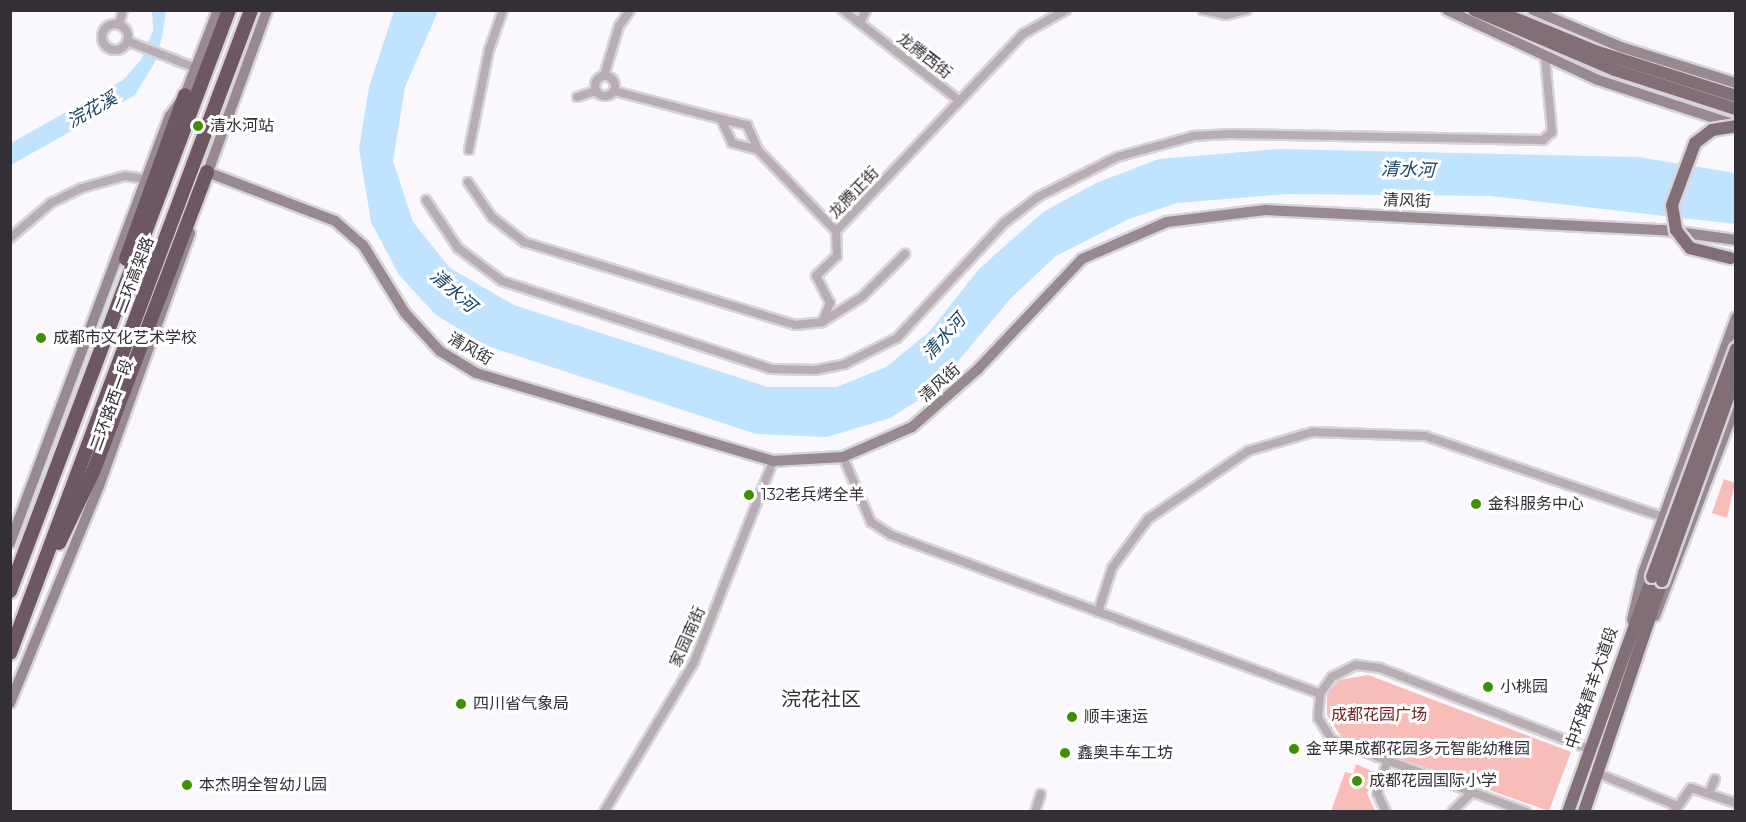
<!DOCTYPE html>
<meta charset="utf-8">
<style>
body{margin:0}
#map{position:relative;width:1746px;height:822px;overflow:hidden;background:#fbf8fd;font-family:Montserrat,"Noto Sans SC",sans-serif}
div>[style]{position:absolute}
.green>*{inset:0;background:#f8bcb9}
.water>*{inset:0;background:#c0e3ff}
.roads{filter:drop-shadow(2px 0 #d7d4d9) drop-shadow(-2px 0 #d7d4d9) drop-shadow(0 2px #d7d4d9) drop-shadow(0 -2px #d7d4d9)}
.street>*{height:8px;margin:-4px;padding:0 4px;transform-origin:4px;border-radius:4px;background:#b8adb2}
.street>.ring{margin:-4px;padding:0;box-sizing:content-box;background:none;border:8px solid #b8adb2;border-radius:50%}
.secondary>*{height:10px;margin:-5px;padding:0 5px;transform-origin:5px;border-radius:5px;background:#988890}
.primary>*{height:12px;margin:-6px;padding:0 6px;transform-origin:6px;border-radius:6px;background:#816e77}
.highway>*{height:14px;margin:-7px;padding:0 7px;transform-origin:7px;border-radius:7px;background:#6d5762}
.bridges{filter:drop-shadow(2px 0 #d7d4d9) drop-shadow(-2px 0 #d7d4d9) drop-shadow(0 2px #d7d4d9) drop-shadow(0 -2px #d7d4d9)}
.primary-bridge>*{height:12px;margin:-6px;padding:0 6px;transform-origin:6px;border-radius:6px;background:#816e77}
.dots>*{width:16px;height:16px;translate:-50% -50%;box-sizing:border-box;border:3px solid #fff;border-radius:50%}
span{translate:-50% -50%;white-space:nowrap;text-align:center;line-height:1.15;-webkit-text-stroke:6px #fff;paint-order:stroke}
.street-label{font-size:16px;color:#342f37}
.poi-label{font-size:16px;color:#342f37}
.left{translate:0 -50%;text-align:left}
.park-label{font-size:16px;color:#752024}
.water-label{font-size:18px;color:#194463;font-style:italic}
.quarter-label{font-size:20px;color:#342f37}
.frame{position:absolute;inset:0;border:12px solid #342f37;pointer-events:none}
</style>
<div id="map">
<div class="green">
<div style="clip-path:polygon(1724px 479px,1735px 483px,1727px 518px,1712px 513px)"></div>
<div style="clip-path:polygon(1368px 675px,1571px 752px,1549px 811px,1342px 738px,1327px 715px,1327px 692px,1340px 680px)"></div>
<div style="clip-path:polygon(1356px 764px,1374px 772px,1367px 793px,1375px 811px,1331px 811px,1345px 772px,1353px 774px)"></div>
</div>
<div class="water">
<div style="clip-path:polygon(152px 11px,166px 11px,162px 37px,155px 62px,135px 95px,11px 165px,11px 143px,123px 80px,141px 60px,153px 30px)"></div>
<div style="clip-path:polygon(394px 11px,438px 11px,405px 87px,393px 161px,413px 222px,450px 268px,514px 305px,768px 387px,837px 387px,886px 367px,929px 332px,979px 269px,1043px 212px,1096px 183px,1159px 159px,1278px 149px,1638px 157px,1735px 173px,1735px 224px,1490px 196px,1287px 194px,1177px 203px,1129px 219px,1056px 256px,1011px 298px,933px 391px,890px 418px,827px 437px,756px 434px,487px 346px,436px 315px,399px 275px,371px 222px,359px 149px,369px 87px)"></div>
</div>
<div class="roads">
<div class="street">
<div style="left:843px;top:10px;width:148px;rotate:37.9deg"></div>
<div style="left:1203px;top:10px;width:24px;rotate:12deg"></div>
<div style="left:1226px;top:15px;width:21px;rotate:-14deg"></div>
<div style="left:860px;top:23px;width:14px;rotate:-65deg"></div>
<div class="ring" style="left:102px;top:24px;width:18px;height:18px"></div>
<div style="left:119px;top:25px;width:16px;rotate:-75deg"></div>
<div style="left:127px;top:41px;width:74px;rotate:21.4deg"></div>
<div class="ring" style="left:595px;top:76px;width:12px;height:12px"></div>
<div style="left:604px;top:76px;width:52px;rotate:-73.3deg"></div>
<div style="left:619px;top:26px;width:19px;rotate:-55deg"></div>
<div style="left:614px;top:91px;width:111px;rotate:14.7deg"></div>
<div style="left:721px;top:119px;width:26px;rotate:65deg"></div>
<div style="left:732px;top:143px;width:27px;rotate:15deg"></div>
<div style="left:758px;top:150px;width:112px;rotate:46.1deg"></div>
<div style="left:836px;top:231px;width:272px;rotate:-46.5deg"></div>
<div style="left:1023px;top:34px;width:49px;rotate:-29.2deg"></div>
<div style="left:577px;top:97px;width:20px;rotate:-18deg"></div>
<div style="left:721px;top:119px;width:27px;rotate:13deg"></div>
<div style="left:747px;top:125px;width:27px;rotate:66deg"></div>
<div style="left:469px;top:150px;width:102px;rotate:-78.7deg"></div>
<div style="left:489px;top:50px;width:42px;rotate:-70.7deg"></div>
<div style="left:468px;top:182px;width:42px;rotate:55.6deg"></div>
<div style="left:492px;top:217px;width:41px;rotate:38deg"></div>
<div style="left:524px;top:242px;width:283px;rotate:17deg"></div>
<div style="left:795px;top:325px;width:27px;rotate:-6deg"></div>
<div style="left:822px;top:322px;width:10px;rotate:-66deg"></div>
<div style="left:826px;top:313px;width:11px;rotate:-68deg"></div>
<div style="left:830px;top:303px;width:30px;rotate:-117deg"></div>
<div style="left:816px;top:276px;width:29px;rotate:-44deg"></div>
<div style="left:837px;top:256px;width:25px;rotate:-92deg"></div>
<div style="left:426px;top:200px;width:58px;rotate:56.3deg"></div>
<div style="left:458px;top:248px;width:55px;rotate:36.9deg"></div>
<div style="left:502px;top:281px;width:283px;rotate:18.1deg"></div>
<div style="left:771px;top:369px;width:44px;rotate:1.3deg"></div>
<div style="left:815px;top:370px;width:31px;rotate:-11deg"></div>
<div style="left:845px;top:364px;width:58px;rotate:-26.6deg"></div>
<div style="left:897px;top:338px;width:157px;rotate:-47.1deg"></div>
<div style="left:1004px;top:223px;width:43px;rotate:-37.4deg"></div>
<div style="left:1038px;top:197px;width:89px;rotate:-26.9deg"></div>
<div style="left:1117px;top:157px;width:79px;rotate:-15.4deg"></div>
<div style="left:1193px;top:136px;width:38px;rotate:-3deg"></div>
<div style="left:1231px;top:134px;width:312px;rotate:1.1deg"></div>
<div style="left:1543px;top:140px;width:12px;rotate:-42deg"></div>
<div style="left:1552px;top:132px;width:75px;rotate:-95.3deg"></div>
<div style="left:10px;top:238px;width:54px;rotate:-40.5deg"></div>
<div style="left:51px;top:203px;width:34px;rotate:-26deg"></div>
<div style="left:82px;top:188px;width:45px;rotate:-15.6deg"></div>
<div style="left:125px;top:176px;width:21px;rotate:8deg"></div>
<div style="left:822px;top:322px;width:47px;rotate:-32deg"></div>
<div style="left:862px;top:297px;width:61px;rotate:-45deg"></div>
<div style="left:843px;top:457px;width:71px;rotate:66.7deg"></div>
<div style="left:871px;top:522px;width:24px;rotate:33deg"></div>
<div style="left:891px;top:535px;width:458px;rotate:20.3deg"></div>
<div style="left:1098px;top:612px;width:46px;rotate:-72.3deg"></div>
<div style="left:1112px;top:568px;width:61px;rotate:-53.7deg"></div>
<div style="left:1148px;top:519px;width:121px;rotate:-34.2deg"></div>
<div style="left:1248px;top:451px;width:68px;rotate:-16.3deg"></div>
<div style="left:1313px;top:432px;width:112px;rotate:2deg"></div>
<div style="left:1425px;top:436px;width:251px;rotate:18.8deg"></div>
<div style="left:1597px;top:773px;width:87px;rotate:22.4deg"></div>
<div style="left:1709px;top:793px;width:15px;rotate:-67deg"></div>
<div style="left:604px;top:812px;width:175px;rotate:-59deg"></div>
<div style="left:694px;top:662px;width:216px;rotate:-68.5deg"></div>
<div style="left:1035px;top:812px;width:19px;rotate:-72deg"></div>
<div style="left:1386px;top:812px;width:21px;rotate:-115deg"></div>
<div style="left:1377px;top:793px;width:33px;rotate:-72deg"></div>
<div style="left:1452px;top:812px;width:28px;rotate:-45deg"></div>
<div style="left:1526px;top:812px;width:207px;rotate:-159.6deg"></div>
<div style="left:1332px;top:740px;width:26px;rotate:-122deg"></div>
<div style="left:1318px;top:718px;width:24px;rotate:-85deg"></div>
<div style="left:1320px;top:694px;width:21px;rotate:-55deg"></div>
<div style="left:1332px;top:677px;width:27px;rotate:-27deg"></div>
<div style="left:1356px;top:665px;width:24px;rotate:7deg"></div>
<div style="left:1380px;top:668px;width:224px;rotate:21.2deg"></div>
<div style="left:1674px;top:812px;width:29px;rotate:-55deg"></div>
<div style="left:1691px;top:788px;width:47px;rotate:18.4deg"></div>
</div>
<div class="secondary">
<div style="left:1447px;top:10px;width:166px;rotate:24.9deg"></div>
<div style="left:1598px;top:80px;width:145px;rotate:18.1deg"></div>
<div style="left:1533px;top:10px;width:95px;rotate:22.8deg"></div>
<div style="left:1621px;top:47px;width:121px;rotate:17.4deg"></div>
<div style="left:207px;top:172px;width:137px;rotate:20.9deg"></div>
<div style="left:335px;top:221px;width:37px;rotate:41deg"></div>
<div style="left:363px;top:245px;width:80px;rotate:58.3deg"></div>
<div style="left:405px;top:313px;width:52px;rotate:47.4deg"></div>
<div style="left:440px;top:351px;width:42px;rotate:31.4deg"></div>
<div style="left:476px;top:373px;width:310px;rotate:16.5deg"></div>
<div style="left:773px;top:461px;width:70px;rotate:-3.3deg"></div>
<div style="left:843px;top:457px;width:75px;rotate:-23.5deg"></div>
<div style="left:912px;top:427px;width:88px;rotate:-41.3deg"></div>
<div style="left:978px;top:369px;width:151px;rotate:-46.6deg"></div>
<div style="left:1082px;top:259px;width:93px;rotate:-23.5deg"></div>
<div style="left:1167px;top:222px;width:99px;rotate:-7deg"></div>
<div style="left:1265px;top:210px;width:399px;rotate:2.9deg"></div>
<div style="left:1663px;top:230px;width:74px;rotate:7.8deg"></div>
<div style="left:206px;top:177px;width:178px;rotate:-69.9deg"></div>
<div style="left:10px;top:543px;width:456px;rotate:-69.5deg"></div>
<div style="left:170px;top:116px;width:26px;rotate:-54deg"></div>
<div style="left:185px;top:95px;width:91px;rotate:-68.8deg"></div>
<div style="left:1655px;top:616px;width:226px;rotate:-69deg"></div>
<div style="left:1632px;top:620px;width:48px;rotate:-76.8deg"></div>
<div style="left:1643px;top:573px;width:272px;rotate:-70deg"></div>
<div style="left:10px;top:703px;width:235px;rotate:-67.7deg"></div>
<div style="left:99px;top:486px;width:269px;rotate:-70.2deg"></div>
</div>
<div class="primary">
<div style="left:1474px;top:10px;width:153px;rotate:23.1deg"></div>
<div style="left:1615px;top:70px;width:127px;rotate:17.9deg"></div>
<div style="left:1495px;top:10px;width:111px;rotate:22.2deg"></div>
<div style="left:1598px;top:52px;width:145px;rotate:17.7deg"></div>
<div style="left:1568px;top:812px;width:250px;rotate:-70.3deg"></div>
<div style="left:1584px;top:812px;width:244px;rotate:-71.3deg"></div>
</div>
<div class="highway">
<div style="left:126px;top:259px;width:174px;rotate:-70.2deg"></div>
<div style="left:59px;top:543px;width:79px;rotate:-64.4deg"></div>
<div style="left:93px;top:472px;width:321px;rotate:-69.2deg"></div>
<div style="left:10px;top:591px;width:621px;rotate:-69.35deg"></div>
<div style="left:10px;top:653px;width:687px;rotate:-69.45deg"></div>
</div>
</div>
<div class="bridges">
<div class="primary-bridge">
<div style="left:1730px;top:258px;width:41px;rotate:-166deg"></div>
<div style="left:1690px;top:248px;width:23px;rotate:-128deg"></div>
<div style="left:1676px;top:230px;width:25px;rotate:-99deg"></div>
<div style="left:1672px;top:205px;width:66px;rotate:-69.6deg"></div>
<div style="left:1695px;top:143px;width:21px;rotate:-37deg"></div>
<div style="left:1712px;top:130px;width:24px;rotate:-9deg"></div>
<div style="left:1652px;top:577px;width:243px;rotate:-69.8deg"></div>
<div style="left:1662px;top:581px;width:219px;rotate:-70.2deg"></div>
</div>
</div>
<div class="dots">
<div style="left:198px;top:126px;background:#3b9200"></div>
<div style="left:41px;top:338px;background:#3b9200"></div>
<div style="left:749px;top:495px;background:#3b9200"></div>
<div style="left:1476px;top:504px;background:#3b9200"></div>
<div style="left:1488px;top:687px;background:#3b9200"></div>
<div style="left:461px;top:704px;background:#3b9200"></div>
<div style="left:1072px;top:717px;background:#3b9200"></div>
<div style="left:1294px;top:749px;background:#3b9200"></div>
<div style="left:1065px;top:753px;background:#3b9200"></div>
<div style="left:1357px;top:781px;background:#3b9200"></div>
<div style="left:187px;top:785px;background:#3b9200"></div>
</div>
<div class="street-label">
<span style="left:924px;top:56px;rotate:38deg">龙腾西街</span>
<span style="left:854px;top:193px;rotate:-46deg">龙腾正街</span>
<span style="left:1407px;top:201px;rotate:2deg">清风街</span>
<span style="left:135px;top:275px;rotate:-69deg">二环高架路</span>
<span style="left:470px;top:349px;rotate:30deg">清风街</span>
<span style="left:940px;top:383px;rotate:-42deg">清风街</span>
<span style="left:112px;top:405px;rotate:-70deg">二环路西一段</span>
<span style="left:688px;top:637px;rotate:-66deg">家园南街</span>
<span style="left:1592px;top:688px;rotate:-71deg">中环路青羊大道段</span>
</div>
<div class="poi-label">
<span class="left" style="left:210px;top:126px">清水河站</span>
<span class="left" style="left:53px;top:338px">成都市文化艺术学校</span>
<span class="left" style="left:761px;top:495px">132老兵烤全羊</span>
<span class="left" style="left:1488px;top:504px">金科服务中心</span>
<span class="left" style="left:1500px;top:687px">小桃园</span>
<span class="left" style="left:473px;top:704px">四川省气象局</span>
<span class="left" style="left:1084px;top:717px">顺丰速运</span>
<span class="left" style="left:1306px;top:749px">金苹果成都花园多元智能幼稚园</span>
<span class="left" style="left:1077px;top:753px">鑫奥丰车工坊</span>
<span class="left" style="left:1369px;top:781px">成都花园国际小学</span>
<span class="left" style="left:199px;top:785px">本杰明全智幼儿园</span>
</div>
<div class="park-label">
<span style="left:1379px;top:715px">成都花园广场</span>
</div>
<div class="water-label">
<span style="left:92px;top:110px;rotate:-29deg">浣花溪</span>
<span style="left:1408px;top:170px;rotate:2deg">清水河</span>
<span style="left:453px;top:291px;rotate:41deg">清水河</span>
<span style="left:944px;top:337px;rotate:-48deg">清水河</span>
</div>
<div class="quarter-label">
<span style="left:821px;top:699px">浣花社区</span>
</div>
<div class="frame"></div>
</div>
